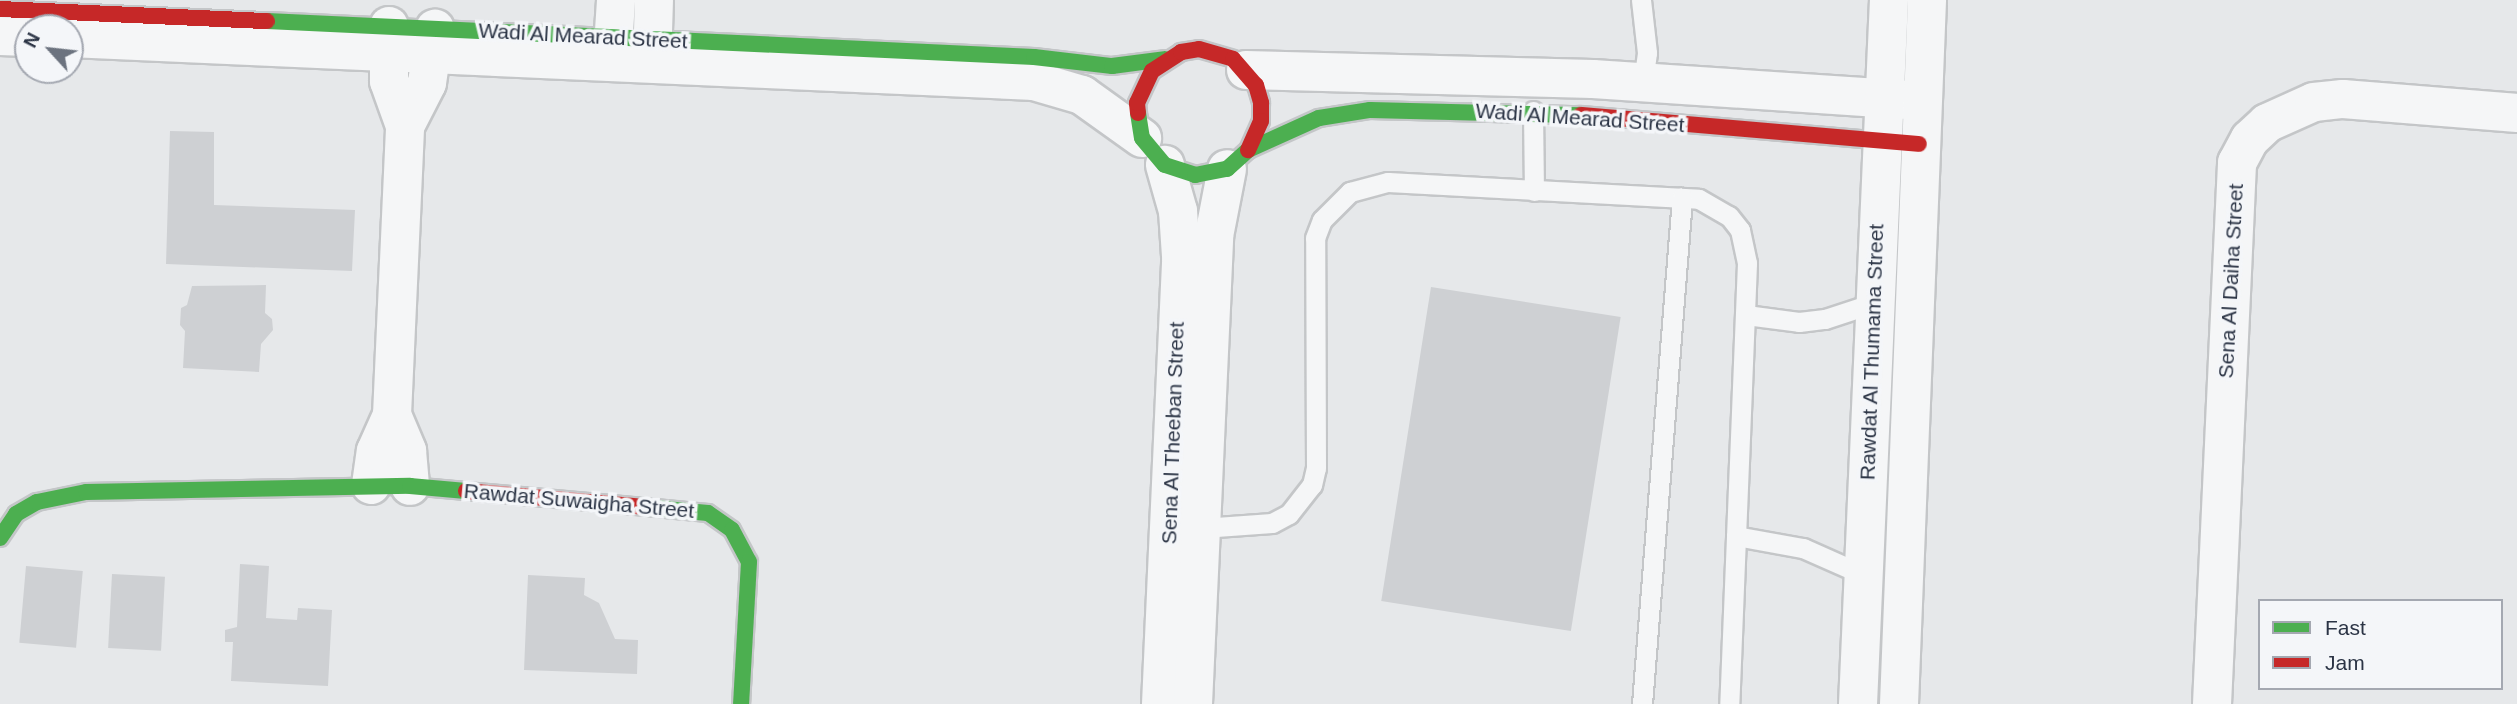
<!DOCTYPE html>
<style>
body{margin:0}
#map{position:relative;width:2517px;height:704px;overflow:hidden;background:#e6e8ea;font-family:Arial,sans-serif}
div>[style]{position:absolute}
.building>*{inset:0;background:#ced0d3;transform-origin:0 0}
.roads{filter:drop-shadow(2px 0 #c4c6c8) drop-shadow(-2px 0 #c4c6c8) drop-shadow(0 2px #c4c6c8) drop-shadow(0 -2px #c4c6c8)}
.lane>*{height:19px;margin:-9.5px;padding:0 9.5px;transform-origin:9.5px;border-radius:9.5px;background:#f5f6f7}
.street>*{height:38px;margin:-19px;padding:0 19px;transform-origin:19px;border-radius:19px;background:#f5f6f7}
.fast>*{height:16px;margin:-8px;padding:0 8px;transform-origin:8px;border-radius:8px;background:#4caf50}
.jam>*{height:16px;margin:-8px;padding:0 8px;transform-origin:8px;border-radius:8px;background:#c62828}
span{translate:-50% -50%;white-space:nowrap;text-align:center;line-height:1.15;-webkit-text-stroke:7px #f4f6f9;paint-order:stroke}
.street-label{font-size:21px;color:#2b3445}
.legend{position:absolute;left:2258px;top:599px;width:245px;height:91px;box-sizing:border-box;background:#f4f6f9;border:2px solid #a4a8b1;margin:0;padding:9px 12px;list-style:none;font-size:21px;color:#2b3445}
.legend li{display:flex;align-items:center;gap:14px;height:35px}
.legend b{width:35px;border:2px solid #a4a8b1}
.north{position:absolute;left:14px;top:14px;width:70px;height:70px;box-sizing:border-box;background:#f4f6f9;border:2px solid #a4a8b1;border-radius:50%;rotate:297deg;font-size:19px;font-weight:700;line-height:28px;text-align:center;color:#2b3445}
.north::after{content:'';display:block;margin:auto;width:24px;height:32px;background:#6c737f;clip-path:polygon(50% 0,100% 100%,50% 72%,0 100%)}
</style>
<div id="map">
<div class="building">
<div style="clip-path:polygon(170px 131px,214px 132px,214px 205px,355px 210px,352px 271px,166px 264px)"></div>
<div style="clip-path:polygon(266px 285px,265px 313px,272px 319px,273px 330px,261px 344px,259px 372px,183px 368px,185px 331px,180px 325px,181px 308px,187px 305px,192px 286px)"></div>
<div style="left:1431px;top:287px;width:192px;height:318px;rotate:9deg"></div>
<div style="clip-path:polygon(240px 564px,269px 566px,266px 618px,297px 620px,298px 608px,332px 610px,328px 686px,231px 681px,233px 642px,225px 642px,225px 630px,237px 627px)"></div>
<div style="left:26px;top:566px;width:57px;height:77px;rotate:5deg"></div>
<div style="left:112px;top:574px;width:53px;height:74px;rotate:3deg"></div>
<div style="clip-path:polygon(528px 575px,585px 578px,584px 595px,599px 603px,615px 639px,638px 640px,637px 674px,524px 670px)"></div>
</div>
<div class="roads">
<div class="lane">
<div style="left:1641px;top:0;width:53px;rotate:83.5deg"></div>
<div style="left:1647px;top:53px;width:29px;rotate:98deg"></div>
<div style="left:1533px;top:111px;width:80px;rotate:89.3deg"></div>
<div style="left:1746px;top:315px;width:53px;rotate:7.5deg"></div>
<div style="left:1799px;top:322px;width:26px;rotate:-7deg"></div>
<div style="left:1825px;top:319px;width:52px;rotate:-18.1deg"></div>
<div style="left:1202px;top:528px;width:70px;rotate:-4.1deg"></div>
<div style="left:1272px;top:523px;width:19px;rotate:-28deg"></div>
<div style="left:1289px;top:514px;width:37px;rotate:-52deg"></div>
<div style="left:1312px;top:485px;width:17px;rotate:-77deg"></div>
<div style="left:1316px;top:468px;width:230px;rotate:-90.2deg"></div>
<div style="left:1315px;top:238px;width:19px;rotate:-69deg"></div>
<div style="left:1322px;top:220px;width:40px;rotate:-45deg"></div>
<div style="left:1350px;top:192px;width:39px;rotate:-15deg"></div>
<div style="left:1388px;top:182px;width:311px;rotate:3.1deg"></div>
<div style="left:1699px;top:199px;width:34px;rotate:30deg"></div>
<div style="left:1729px;top:216px;width:18px;rotate:52deg"></div>
<div style="left:1740px;top:230px;width:34px;rotate:78deg"></div>
<div style="left:1747px;top:263px;width:441px;rotate:92.3deg"></div>
<div style="left:1736px;top:536px;width:68px;rotate:10.2deg"></div>
<div style="left:1803px;top:548px;width:67px;rotate:23.9deg"></div>
<div style="left:1642px;top:704px;width:508px;rotate:-85.48deg"></div>
</div>
<div class="street">
<div style="left:0;top:36px;width:28px;rotate:2deg"></div>
<div style="left:70px;top:38px;width:965px;rotate:2.55deg"></div>
<div style="left:1034px;top:81px;width:50px;rotate:16.3deg"></div>
<div style="left:1082px;top:95px;width:74px;rotate:35.6deg"></div>
<div style="left:612px;top:61px;width:61px;rotate:-86.2deg"></div>
<div style="left:652px;top:63px;width:63px;rotate:-88.2deg"></div>
<div style="left:1246px;top:70px;width:347px;rotate:1.5deg"></div>
<div style="left:1593px;top:79px;width:316px;rotate:3.8deg"></div>
<div style="left:405px;top:126px;width:48px;rotate:-62.9deg"></div>
<div style="left:427px;top:83px;width:55px;rotate:-81.6deg"></div>
<div style="left:392px;top:415px;width:39px;rotate:67deg"></div>
<div style="left:407px;top:451px;width:35px;rotate:85deg"></div>
<div style="left:371px;top:485px;width:34px;rotate:-82deg"></div>
<div style="left:376px;top:451px;width:39px;rotate:-66deg"></div>
<div style="left:392px;top:415px;width:289px;rotate:-87.4deg"></div>
<div style="left:405px;top:126px;width:48px;rotate:-109.6deg"></div>
<div style="left:389px;top:81px;width:55px;rotate:-90deg"></div>
<div style="left:1161px;top:704px;width:448px;rotate:-87.4deg"></div>
<div style="left:1181px;top:256px;width:45px;rotate:-93.8deg"></div>
<div style="left:1178px;top:211px;width:48px;rotate:-105.8deg"></div>
<div style="left:1193px;top:704px;width:468px;rotate:-87.4deg"></div>
<div style="left:1214px;top:236px;width:68px;rotate:-79deg"></div>
<div style="left:1858px;top:704px;width:705px;rotate:-87.48deg"></div>
<div style="left:1899px;top:704px;width:705px;rotate:-87.72deg"></div>
<div style="left:2212px;top:704px;width:542px;rotate:-87.35deg"></div>
<div style="left:2237px;top:163px;width:27px;rotate:-62deg"></div>
<div style="left:2250px;top:139px;width:23px;rotate:-43deg"></div>
<div style="left:2267px;top:123px;width:51px;rotate:-24.1deg"></div>
<div style="left:2314px;top:102px;width:29px;rotate:-6deg"></div>
<div style="left:2343px;top:99px;width:175px;rotate:4.6deg"></div>
</div>
<div class="fast">
<div style="left:267px;top:21px;width:768px;rotate:2.69deg"></div>
<div style="left:1034px;top:57px;width:79px;rotate:6.6deg"></div>
<div style="left:1112px;top:66px;width:53px;rotate:-7.5deg"></div>
<div style="left:1138px;top:113px;width:25px;rotate:81deg"></div>
<div style="left:1142px;top:138px;width:35px;rotate:50deg"></div>
<div style="left:1165px;top:165px;width:32px;rotate:18deg"></div>
<div style="left:1195px;top:175px;width:33px;rotate:-11deg"></div>
<div style="left:1227px;top:169px;width:28px;rotate:-42deg"></div>
<div style="left:1248px;top:150px;width:78px;rotate:-24.3deg"></div>
<div style="left:1319px;top:118px;width:52px;rotate:-8.9deg"></div>
<div style="left:1370px;top:110px;width:211px;rotate:1.4deg"></div>
<div style="left:655px;top:508px;width:53px;rotate:5.4deg"></div>
<div style="left:708px;top:513px;width:29px;rotate:35deg"></div>
<div style="left:732px;top:530px;width:36px;rotate:62deg"></div>
<div style="left:749px;top:562px;width:142px;rotate:93.2deg"></div>
<div style="left:0;top:538px;width:29px;rotate:-56deg"></div>
<div style="left:16px;top:514px;width:24px;rotate:-30deg"></div>
<div style="left:37px;top:502px;width:50px;rotate:-11.5deg"></div>
<div style="left:86px;top:492px;width:324px;rotate:-1.1deg"></div>
<div style="left:410px;top:486px;width:56px;rotate:5.1deg"></div>
</div>
<div class="jam">
<div style="left:0;top:9px;width:267px;rotate:2.6deg"></div>
<div style="left:1138px;top:113px;width:10px;rotate:-96deg"></div>
<div style="left:1137px;top:103px;width:35px;rotate:-65deg"></div>
<div style="left:1152px;top:71px;width:35px;rotate:-33deg"></div>
<div style="left:1181px;top:52px;width:18px;rotate:-9deg"></div>
<div style="left:1199px;top:49px;width:35px;rotate:16deg"></div>
<div style="left:1233px;top:59px;width:35px;rotate:49deg"></div>
<div style="left:1256px;top:85px;width:19px;rotate:74deg"></div>
<div style="left:1261px;top:103px;width:18px;rotate:90deg"></div>
<div style="left:1261px;top:121px;width:32px;rotate:114deg"></div>
<div style="left:1581px;top:115px;width:339px;rotate:4.9deg"></div>
<div style="left:466px;top:491px;width:190px;rotate:5.1deg"></div>
</div>
</div>
<div class="street-label">
<span style="left:583px;top:36px;rotate:3deg">Wadi Al Mearad Street</span>
<span style="left:1580px;top:118px;rotate:4deg">Wadi Al Mearad Street</span>
<span style="left:2231px;top:281px;rotate:-87deg">Sena Al Daiha Street</span>
<span style="left:1872px;top:352px;rotate:-88deg">Rawdat Al Thumama Street</span>
<span style="left:1173px;top:433px;rotate:-88deg">Sena Al Theeban Street</span>
<span style="left:579px;top:501px;rotate:5deg">Rawdat Suwaigha Street</span>
</div>
<ul class="legend">
<li><b style="height:9px;background:#4caf50"></b>Fast</li>
<li><b style="height:9px;background:#c62828"></b>Jam</li>
</ul>
<div class="north">N</div>
</div>
